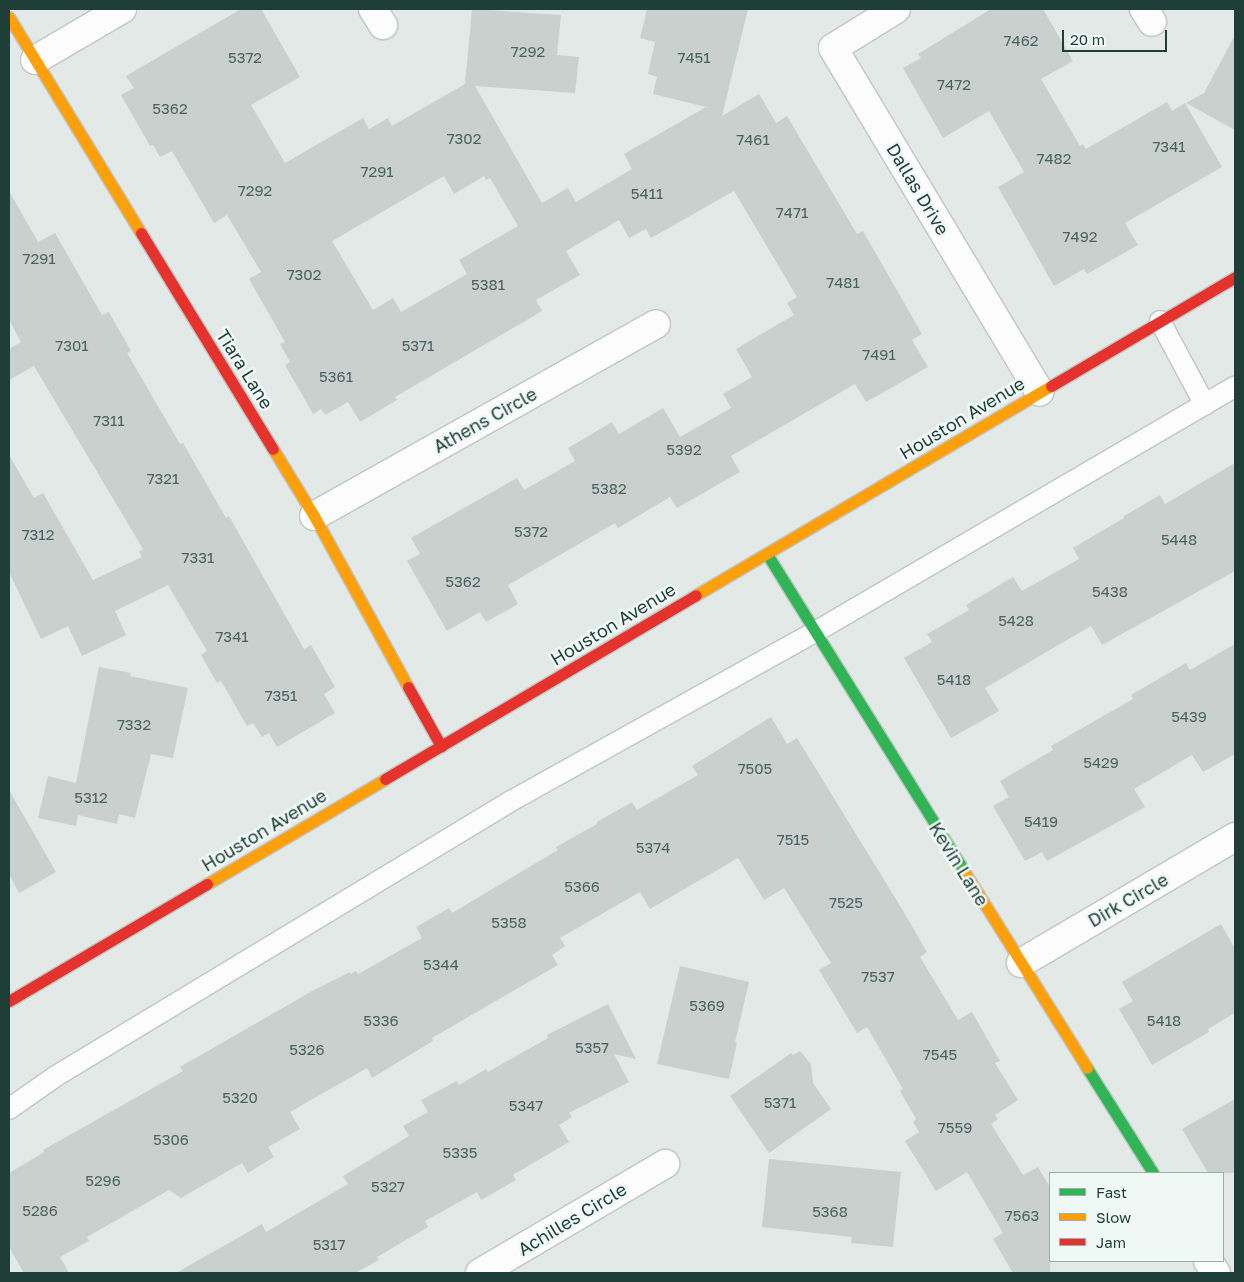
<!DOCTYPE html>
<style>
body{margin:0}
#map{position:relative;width:1244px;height:1282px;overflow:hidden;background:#e3e9e6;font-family:"Golos Text",sans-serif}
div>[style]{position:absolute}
.building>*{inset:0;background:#cad0ce}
.roads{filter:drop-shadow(1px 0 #c0c6c3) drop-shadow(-1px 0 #c0c6c3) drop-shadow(0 1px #c0c6c3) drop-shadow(0 -1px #c0c6c3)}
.lane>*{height:20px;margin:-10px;padding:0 10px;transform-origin:10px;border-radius:10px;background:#fbfcfb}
.street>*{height:28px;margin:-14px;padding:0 14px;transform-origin:14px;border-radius:14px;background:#fbfcfb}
.fast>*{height:11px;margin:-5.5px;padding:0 5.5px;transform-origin:5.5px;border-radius:5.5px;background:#30b455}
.slow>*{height:11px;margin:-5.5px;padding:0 5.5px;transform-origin:5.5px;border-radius:5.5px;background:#ff9f0a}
.jam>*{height:11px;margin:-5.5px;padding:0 5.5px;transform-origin:5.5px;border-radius:5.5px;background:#e5322d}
span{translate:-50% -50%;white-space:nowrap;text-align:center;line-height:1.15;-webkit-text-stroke:5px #f0f8f5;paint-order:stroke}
.number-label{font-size:15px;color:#4a635e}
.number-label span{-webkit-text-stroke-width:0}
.street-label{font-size:18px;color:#1f3e38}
.frame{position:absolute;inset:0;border:10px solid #1f3e38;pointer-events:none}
.legend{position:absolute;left:1049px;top:1172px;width:175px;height:90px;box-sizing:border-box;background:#f0f8f5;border:1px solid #9caea9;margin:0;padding:6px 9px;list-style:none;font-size:15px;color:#1f3e38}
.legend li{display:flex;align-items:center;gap:10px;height:25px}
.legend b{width:25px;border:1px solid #9caea9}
.scale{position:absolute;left:1062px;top:30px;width:105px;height:22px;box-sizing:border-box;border:2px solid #1f3e38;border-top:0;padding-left:6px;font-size:15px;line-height:18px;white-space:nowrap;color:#1f3e38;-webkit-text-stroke:4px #f0f8f5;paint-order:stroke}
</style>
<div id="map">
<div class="building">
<div style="clip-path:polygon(evenodd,241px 9px,261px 9px,300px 77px,251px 105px,285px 163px,363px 118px,369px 129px,388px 118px,392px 126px,465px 84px,472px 9px,561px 15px,557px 55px,579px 57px,575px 93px,475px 86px,542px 203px,568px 188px,576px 202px,632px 169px,624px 154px,706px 107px,653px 94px,657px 77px,648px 74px,655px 42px,640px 38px,647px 9px,748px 9px,722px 116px,759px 94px,776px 123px,787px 116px,857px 234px,863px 231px,922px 334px,912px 340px,928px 367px,866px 402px,855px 384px,731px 456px,740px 472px,677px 508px,670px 497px,618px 528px,615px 523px,508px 585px,518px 604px,486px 622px,480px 612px,447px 631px,407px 561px,420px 554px,411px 538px,517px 478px,524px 490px,575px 461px,568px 448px,612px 422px,619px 434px,663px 408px,680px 437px,731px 408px,723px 394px,752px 377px,736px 349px,794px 315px,787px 303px,797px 297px,734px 191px,651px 238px,646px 229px,629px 238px,619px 220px,566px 251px,580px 275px,536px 300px,542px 311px,395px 397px,397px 400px,360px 422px,348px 402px,325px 415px,321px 409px,313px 414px,285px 365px,290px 362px,280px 344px,285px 342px,249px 279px,261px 272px,227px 215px,214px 223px,172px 151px,160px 157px,153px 145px,150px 146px,121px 95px,134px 88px,126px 76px,241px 9px,444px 176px,454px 194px,484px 176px,486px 180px,490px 178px,518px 226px,459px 260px,467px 274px,401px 312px,393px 298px,373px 310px,332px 241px,444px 176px)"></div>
<div style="clip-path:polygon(991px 9px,1043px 9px,1073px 61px,1041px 79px,1080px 146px,1083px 144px,1086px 149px,1167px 102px,1172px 111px,1185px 103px,1222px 167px,1125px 223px,1138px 245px,1087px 274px,1084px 269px,1054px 286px,998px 187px,1024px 172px,989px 111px,943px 138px,903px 68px,921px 58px,918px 54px)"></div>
<div style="clip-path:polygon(1235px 35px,1235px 130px,1186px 103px,1204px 93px)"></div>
<div style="clip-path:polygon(9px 191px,38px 242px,55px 233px,102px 315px,109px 312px,131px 351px,127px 353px,180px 444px,183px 443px,226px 518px,229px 516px,304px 649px,311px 645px,335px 687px,324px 694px,335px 713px,277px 747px,269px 733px,262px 737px,253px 723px,247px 726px,221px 681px,217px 683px,201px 655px,207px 651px,168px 585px,115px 611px,126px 635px,82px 656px,68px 626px,41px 639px,9px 572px,9px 455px,34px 498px,43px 493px,93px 580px,142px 557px,139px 552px,143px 549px,34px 366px,9px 380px,9px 349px,21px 342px,9px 320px)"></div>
<div style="clip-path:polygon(1235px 463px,1235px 571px,1102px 645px,1091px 626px,985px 688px,999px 711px,951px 738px,904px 658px,932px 642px,927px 634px,969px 610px,966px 605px,1013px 577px,1022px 591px,1079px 559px,1073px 548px,1124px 518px,1124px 516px,1160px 495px,1165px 504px)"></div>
<div style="clip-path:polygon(1235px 644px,1235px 754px,1203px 772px,1192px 755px,1134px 789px,1145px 807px,1047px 861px,1042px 852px,1025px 861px,993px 806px,1009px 797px,1000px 781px,1053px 750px,1051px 746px,1133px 699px,1131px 695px,1186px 663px,1190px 670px)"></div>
<div style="clip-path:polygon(99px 667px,131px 673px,130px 676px,188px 688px,173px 758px,151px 754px,135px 818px,119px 814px,117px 824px,78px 815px,76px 826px,38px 818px,48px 776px,76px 783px)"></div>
<div style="clip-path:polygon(771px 717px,787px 744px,797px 738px,902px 909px,927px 952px,920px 957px,958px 1020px,972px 1012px,1000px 1061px,995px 1063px,1018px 1100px,995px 1115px,998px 1119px,991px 1124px,1023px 1175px,1038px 1167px,1050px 1187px,1050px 1273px,1013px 1273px,993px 1239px,1003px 1233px,967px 1172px,936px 1191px,905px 1141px,919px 1132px,913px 1122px,916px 1119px,900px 1091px,903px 1089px,867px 1027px,857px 1033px,819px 970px,831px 963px,784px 888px,764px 900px,738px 858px,650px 909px,640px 892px,560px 938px,565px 946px,552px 955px,558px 965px,432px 1038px,433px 1041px,372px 1078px,367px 1068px,290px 1112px,300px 1129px,268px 1147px,274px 1157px,248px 1173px,242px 1163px,181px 1198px,169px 1190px,87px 1237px,89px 1241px,60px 1257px,69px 1273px,24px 1273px,9px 1247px,9px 1173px,44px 1152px,43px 1150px,183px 1071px,180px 1067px,314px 990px,350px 972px,351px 974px,356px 971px,358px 974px,422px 938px,416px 927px,449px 908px,452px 913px,558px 850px,556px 847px,597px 824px,597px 822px,632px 802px,637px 810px,698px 775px,692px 766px)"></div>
<div style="clip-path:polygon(9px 790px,56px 872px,19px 893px,9px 874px)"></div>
<div style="clip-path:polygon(1221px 924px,1235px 949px,1235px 1013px,1208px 1029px,1209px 1032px,1152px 1065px,1119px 1009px,1133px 1001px,1122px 982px)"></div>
<div style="clip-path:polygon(680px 966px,749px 982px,735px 1042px,737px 1043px,729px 1079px,657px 1064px)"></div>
<div style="clip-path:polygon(608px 1004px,636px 1059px,614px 1054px,629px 1082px,569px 1113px,572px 1117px,559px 1125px,569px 1142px,513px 1175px,516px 1180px,481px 1200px,477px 1192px,425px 1221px,428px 1227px,377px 1257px,379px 1260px,355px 1273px,176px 1273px,262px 1224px,266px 1232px,348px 1184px,343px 1176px,409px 1136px,403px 1126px,428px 1112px,421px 1100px,457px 1081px,459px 1085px,486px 1069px,488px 1072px,548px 1038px,547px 1035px)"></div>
<div style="clip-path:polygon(800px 1051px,811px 1064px,813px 1083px,831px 1109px,769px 1153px,730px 1096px,791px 1053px,793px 1055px)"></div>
<div style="clip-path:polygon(1235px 1099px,1235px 1173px,1208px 1173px,1182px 1129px)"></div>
<div style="clip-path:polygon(769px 1159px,901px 1172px,893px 1247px,851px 1243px,852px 1237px,762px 1227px)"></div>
</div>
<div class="roads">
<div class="lane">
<div style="left:1160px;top:321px;width:95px;rotate:61.8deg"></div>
<div style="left:9px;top:1109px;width:57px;rotate:-35.1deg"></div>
<div style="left:56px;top:1076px;width:532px;rotate:-31.15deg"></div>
<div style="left:511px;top:801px;width:348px;rotate:-29.1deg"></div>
<div style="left:815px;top:632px;width:486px;rotate:-30.3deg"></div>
</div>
<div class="street">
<div style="left:373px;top:9px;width:19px;rotate:58deg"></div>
<div style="left:896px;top:9px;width:74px;rotate:148.2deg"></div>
<div style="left:833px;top:48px;width:401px;rotate:59deg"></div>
<div style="left:1144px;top:9px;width:15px;rotate:58deg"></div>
<div style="left:35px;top:60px;width:101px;rotate:-30.4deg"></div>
<div style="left:314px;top:516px;width:392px;rotate:-29.3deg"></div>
<div style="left:1021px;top:963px;width:248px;rotate:-30.5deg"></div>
<div style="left:1208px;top:1261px;width:14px;rotate:56deg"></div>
<div style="left:480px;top:1273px;width:215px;rotate:-30.5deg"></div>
</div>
<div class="fast">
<div style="left:767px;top:554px;width:373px;rotate:58.1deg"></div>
<div style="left:1087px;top:1068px;width:124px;rotate:57.8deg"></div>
</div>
<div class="slow">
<div style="left:9px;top:17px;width:253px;rotate:58.6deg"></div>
<div style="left:273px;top:449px;width:79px;rotate:58.5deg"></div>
<div style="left:314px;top:516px;width:195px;rotate:61.2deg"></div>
<div style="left:696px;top:595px;width:412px;rotate:-30.5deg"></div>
<div style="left:964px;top:871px;width:232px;rotate:58deg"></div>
<div style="left:207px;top:884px;width:207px;rotate:-30.5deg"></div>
</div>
<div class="jam">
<div style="left:141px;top:233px;width:253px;rotate:58.6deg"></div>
<div style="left:1051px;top:386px;width:214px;rotate:-30.6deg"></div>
<div style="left:408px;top:687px;width:68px;rotate:60.8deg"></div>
<div style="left:385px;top:779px;width:361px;rotate:-30.6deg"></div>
<div style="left:9px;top:1001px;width:230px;rotate:-30.6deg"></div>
</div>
</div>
<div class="number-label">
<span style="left:1021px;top:41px">7462</span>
<span style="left:528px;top:52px">7292</span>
<span style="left:245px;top:58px">5372</span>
<span style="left:694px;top:58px">7451</span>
<span style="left:954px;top:85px">7472</span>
<span style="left:170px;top:109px">5362</span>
<span style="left:464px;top:139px">7302</span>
<span style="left:753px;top:140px">7461</span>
<span style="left:1169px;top:147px">7341</span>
<span style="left:1054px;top:159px">7482</span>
<span style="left:377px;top:172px">7291</span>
<span style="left:255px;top:191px">7292</span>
<span style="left:647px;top:194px">5411</span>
<span style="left:792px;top:213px">7471</span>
<span style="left:1080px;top:237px">7492</span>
<span style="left:39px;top:259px">7291</span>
<span style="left:304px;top:275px">7302</span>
<span style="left:843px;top:283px">7481</span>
<span style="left:488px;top:285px">5381</span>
<span style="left:72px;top:346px">7301</span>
<span style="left:418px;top:346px">5371</span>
<span style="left:879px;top:355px">7491</span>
<span style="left:336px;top:377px">5361</span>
<span style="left:109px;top:421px">7311</span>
<span style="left:684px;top:450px">5392</span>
<span style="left:163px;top:479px">7321</span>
<span style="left:609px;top:489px">5382</span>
<span style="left:531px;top:532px">5372</span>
<span style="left:38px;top:535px">7312</span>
<span style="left:1179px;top:540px">5448</span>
<span style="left:198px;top:558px">7331</span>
<span style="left:463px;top:582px">5362</span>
<span style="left:1110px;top:592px">5438</span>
<span style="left:1016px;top:621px">5428</span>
<span style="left:232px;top:637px">7341</span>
<span style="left:954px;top:680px">5418</span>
<span style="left:281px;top:696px">7351</span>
<span style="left:1189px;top:717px">5439</span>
<span style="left:134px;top:725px">7332</span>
<span style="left:1101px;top:763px">5429</span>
<span style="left:755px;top:769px">7505</span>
<span style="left:91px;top:798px">5312</span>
<span style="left:1041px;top:822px">5419</span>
<span style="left:793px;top:840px">7515</span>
<span style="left:653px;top:848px">5374</span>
<span style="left:582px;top:887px">5366</span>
<span style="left:846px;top:903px">7525</span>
<span style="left:509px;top:923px">5358</span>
<span style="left:441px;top:965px">5344</span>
<span style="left:878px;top:977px">7537</span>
<span style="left:707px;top:1006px">5369</span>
<span style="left:381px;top:1021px">5336</span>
<span style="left:1164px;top:1021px">5418</span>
<span style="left:592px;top:1048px">5357</span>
<span style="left:307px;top:1050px">5326</span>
<span style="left:940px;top:1055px">7545</span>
<span style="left:240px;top:1098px">5320</span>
<span style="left:780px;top:1103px">5371</span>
<span style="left:526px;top:1106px">5347</span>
<span style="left:955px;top:1128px">7559</span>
<span style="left:171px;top:1140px">5306</span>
<span style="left:460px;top:1153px">5335</span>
<span style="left:103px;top:1181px">5296</span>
<span style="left:388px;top:1187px">5327</span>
<span style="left:40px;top:1211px">5286</span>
<span style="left:830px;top:1212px">5368</span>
<span style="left:1022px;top:1216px">7563</span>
<span style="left:329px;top:1245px">5317</span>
</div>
<div class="street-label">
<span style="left:918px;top:189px;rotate:59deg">Dallas Drive</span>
<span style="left:245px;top:369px;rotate:58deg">Tiara Lane</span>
<span style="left:962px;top:418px;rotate:-31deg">Houston Avenue</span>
<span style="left:485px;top:420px;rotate:-29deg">Athens Circle</span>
<span style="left:613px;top:624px;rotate:-31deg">Houston Avenue</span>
<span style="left:264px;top:830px;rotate:-31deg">Houston Avenue</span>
<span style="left:959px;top:864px;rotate:58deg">Kevin Lane</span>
<span style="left:1128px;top:900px;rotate:-30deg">Dirk Circle</span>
<span style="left:572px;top:1219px;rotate:-31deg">Achilles Circle</span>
</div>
<div class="frame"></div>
<ul class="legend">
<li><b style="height:6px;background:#30b455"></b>Fast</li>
<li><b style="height:6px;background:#ff9f0a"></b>Slow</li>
<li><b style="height:6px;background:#e5322d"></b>Jam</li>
</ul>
<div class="scale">20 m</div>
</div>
